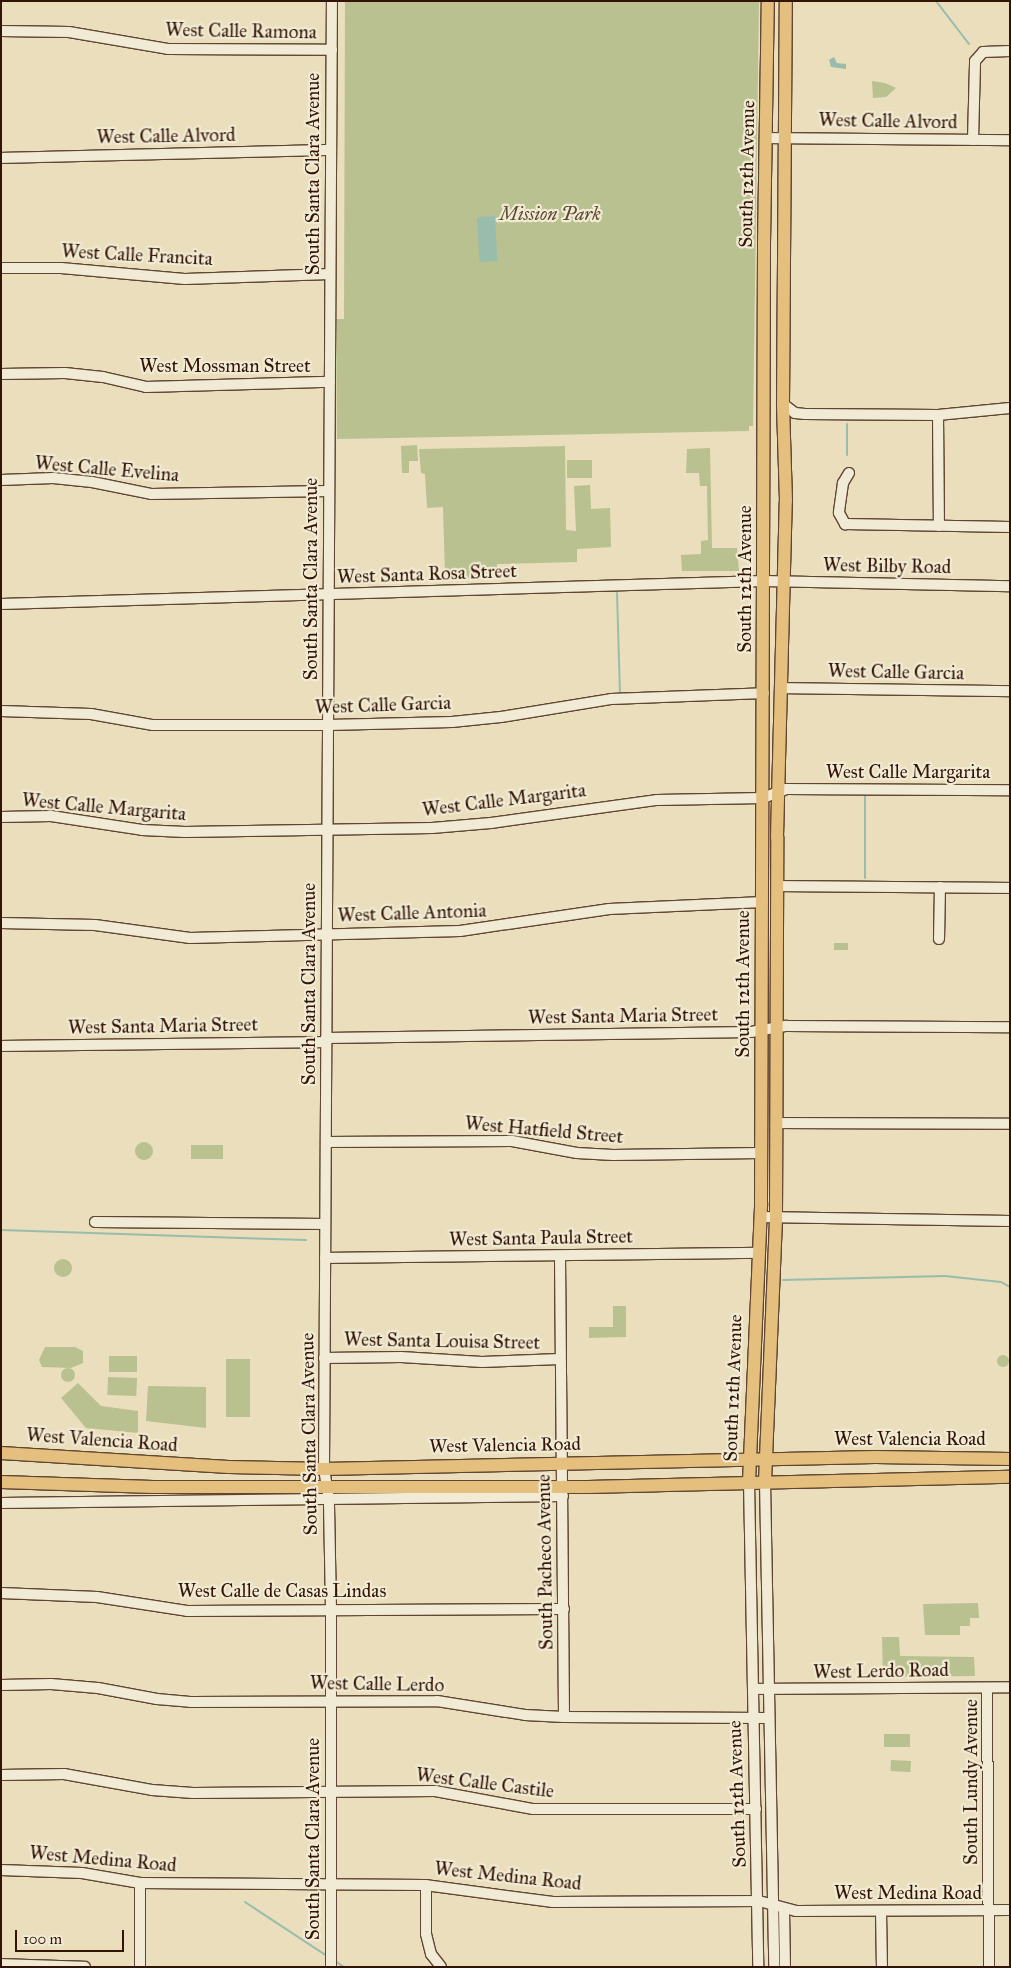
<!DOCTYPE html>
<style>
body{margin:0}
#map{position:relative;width:1011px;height:1968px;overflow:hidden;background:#eadebd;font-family:"IM FELL Great Primer",serif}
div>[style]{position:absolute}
.green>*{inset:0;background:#b8c18f;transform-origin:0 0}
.round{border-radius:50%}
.water>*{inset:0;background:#99bdac;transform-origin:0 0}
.stream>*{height:2px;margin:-1px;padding:0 1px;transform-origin:1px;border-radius:1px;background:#99bdac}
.roads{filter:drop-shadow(1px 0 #604632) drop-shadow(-1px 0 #604632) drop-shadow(0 1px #604632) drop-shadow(0 -1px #604632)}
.minor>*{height:10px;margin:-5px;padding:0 5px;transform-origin:5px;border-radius:5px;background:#f1ead4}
.major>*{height:12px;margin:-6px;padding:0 6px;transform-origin:6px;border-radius:6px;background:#e5bf7e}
span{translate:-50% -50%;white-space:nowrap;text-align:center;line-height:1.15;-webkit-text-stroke:4.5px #f1ead4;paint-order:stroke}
.street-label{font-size:19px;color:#321404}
.park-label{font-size:19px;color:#5a482e;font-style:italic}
.frame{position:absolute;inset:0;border:2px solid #321404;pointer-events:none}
.scale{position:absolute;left:15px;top:1930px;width:109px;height:22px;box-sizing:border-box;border:2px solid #321404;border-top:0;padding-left:6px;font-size:15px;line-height:18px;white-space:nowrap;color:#321404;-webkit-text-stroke:4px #f1ead4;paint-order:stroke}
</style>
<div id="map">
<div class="green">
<div style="clip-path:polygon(345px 1px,759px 1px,753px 426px,749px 426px,749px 431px,337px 439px,336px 319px,344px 319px)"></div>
<div style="clip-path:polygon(872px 81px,885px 83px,896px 88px,886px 97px,873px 98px)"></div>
<div style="clip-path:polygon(417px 445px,418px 461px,409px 461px,409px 473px,402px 473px,401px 446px)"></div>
<div style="clip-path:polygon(565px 446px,566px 530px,576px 531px,574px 486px,590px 485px,591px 509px,610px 508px,611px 547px,577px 549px,577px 562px,497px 564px,497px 577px,462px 578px,445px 574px,443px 507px,427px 508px,425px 474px,421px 473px,419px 449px)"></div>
<div style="clip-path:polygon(710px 448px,712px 548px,737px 548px,739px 571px,682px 571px,681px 555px,701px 554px,701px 541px,708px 540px,707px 486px,700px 486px,699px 473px,686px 473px,687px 449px)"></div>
<div style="left:567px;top:460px;width:25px;height:18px"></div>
<div style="left:834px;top:943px;width:14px;height:7px"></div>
<div class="round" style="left:135px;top:1142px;width:18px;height:18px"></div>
<div style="left:191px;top:1145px;width:32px;height:14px"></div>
<div class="round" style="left:54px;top:1259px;width:18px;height:18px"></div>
<div style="clip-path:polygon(613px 1306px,626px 1306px,626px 1337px,589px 1338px,589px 1327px,613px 1327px)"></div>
<div style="clip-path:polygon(45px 1347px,75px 1347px,83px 1351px,83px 1363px,71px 1368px,42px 1367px,39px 1360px)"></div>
<div class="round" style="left:997px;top:1355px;width:12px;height:12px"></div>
<div style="left:109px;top:1356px;width:28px;height:16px"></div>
<div style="left:226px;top:1359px;width:24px;height:58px"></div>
<div class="round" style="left:61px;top:1368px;width:14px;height:14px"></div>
<div style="left:108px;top:1377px;width:29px;height:18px;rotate:2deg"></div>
<div style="clip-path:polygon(78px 1383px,101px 1406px,138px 1411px,138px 1433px,86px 1428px,61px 1398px)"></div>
<div style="clip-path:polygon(148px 1386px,206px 1387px,206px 1428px,146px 1421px)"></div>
<div style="clip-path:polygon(978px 1603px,979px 1618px,970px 1618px,970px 1626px,960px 1626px,960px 1635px,925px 1635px,923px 1604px)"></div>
<div style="clip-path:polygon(882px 1637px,899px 1637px,900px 1656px,974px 1657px,975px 1676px,883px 1677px)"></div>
<div style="left:884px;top:1734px;width:26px;height:13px"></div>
<div style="left:891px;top:1760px;width:20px;height:11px;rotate:3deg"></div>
</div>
<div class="water">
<div style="clip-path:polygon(834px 57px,837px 63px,846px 64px,846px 69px,831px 67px,829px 60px)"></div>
<div style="left:495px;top:216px;width:45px;height:18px;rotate:87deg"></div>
</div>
<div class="stream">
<div style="left:936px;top:1px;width:54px;rotate:52.5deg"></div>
<div style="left:847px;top:424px;width:31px;rotate:90deg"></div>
<div style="left:617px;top:593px;width:101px;rotate:88.3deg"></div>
<div style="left:865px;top:878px;width:83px;rotate:-90deg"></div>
<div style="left:1px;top:1230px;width:305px;rotate:1.9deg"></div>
<div style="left:783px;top:1280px;width:162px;rotate:-1.4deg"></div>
<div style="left:945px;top:1276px;width:56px;rotate:6.1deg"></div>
<div style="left:1001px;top:1282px;width:10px;rotate:29deg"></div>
<div style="left:245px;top:1902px;width:98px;rotate:33.4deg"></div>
<div style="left:335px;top:1961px;width:11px;rotate:34deg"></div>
</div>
<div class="roads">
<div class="minor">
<div style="left:1px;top:31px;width:68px;rotate:0.8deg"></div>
<div style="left:69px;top:32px;width:100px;rotate:9.7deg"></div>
<div style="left:168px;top:49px;width:164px;rotate:0.3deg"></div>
<div style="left:767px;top:138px;width:243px;rotate:0.5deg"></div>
<div style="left:973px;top:140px;width:79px;rotate:-88.5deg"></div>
<div style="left:975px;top:61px;width:12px;rotate:-48deg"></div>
<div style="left:983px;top:52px;width:27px;rotate:-2deg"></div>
<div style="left:1px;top:158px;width:330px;rotate:-1.4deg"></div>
<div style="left:1px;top:268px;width:60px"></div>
<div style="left:61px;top:268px;width:124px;rotate:5.1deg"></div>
<div style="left:185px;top:279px;width:145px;rotate:-2deg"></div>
<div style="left:1px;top:374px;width:64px;rotate:-0.9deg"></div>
<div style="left:65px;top:373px;width:38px;rotate:6deg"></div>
<div style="left:103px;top:377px;width:44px;rotate:13.1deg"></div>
<div style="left:146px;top:387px;width:184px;rotate:-1.6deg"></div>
<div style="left:783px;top:404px;width:15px;rotate:37deg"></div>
<div style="left:795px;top:413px;width:10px;rotate:6deg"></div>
<div style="left:805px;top:414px;width:133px;rotate:0.4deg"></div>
<div style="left:938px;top:415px;width:72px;rotate:-5.6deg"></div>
<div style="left:938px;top:415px;width:111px;rotate:89.5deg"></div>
<div style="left:849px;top:473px;width:12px;rotate:121deg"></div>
<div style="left:843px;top:483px;width:30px;rotate:98deg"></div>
<div style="left:839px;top:513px;width:13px;rotate:61deg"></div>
<div style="left:845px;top:524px;width:165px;rotate:1deg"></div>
<div style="left:1px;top:480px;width:52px;rotate:-2.2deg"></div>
<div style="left:53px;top:478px;width:39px;rotate:6deg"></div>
<div style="left:92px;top:482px;width:60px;rotate:11.5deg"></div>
<div style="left:151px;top:494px;width:178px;rotate:-1deg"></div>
<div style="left:1px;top:604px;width:763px;rotate:-1.73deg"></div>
<div style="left:764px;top:581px;width:246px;rotate:1.2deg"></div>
<div style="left:781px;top:688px;width:229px;rotate:0.8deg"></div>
<div style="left:1px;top:711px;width:90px;rotate:1.9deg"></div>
<div style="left:91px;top:714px;width:63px;rotate:10.1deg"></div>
<div style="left:153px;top:725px;width:175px"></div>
<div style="left:328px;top:725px;width:124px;rotate:-1.4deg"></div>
<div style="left:452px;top:722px;width:49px;rotate:-5.8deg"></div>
<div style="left:501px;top:717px;width:111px;rotate:-9.3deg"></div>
<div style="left:611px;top:699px;width:153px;rotate:-2.2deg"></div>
<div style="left:1px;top:817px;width:50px;rotate:-1.1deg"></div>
<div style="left:51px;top:816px;width:92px;rotate:8.7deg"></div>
<div style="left:142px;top:830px;width:43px;rotate:2.7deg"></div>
<div style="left:185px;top:832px;width:247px;rotate:-0.9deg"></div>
<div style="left:432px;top:828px;width:59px;rotate:-4.8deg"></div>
<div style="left:491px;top:823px;width:168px;rotate:-7.9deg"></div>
<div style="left:657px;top:800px;width:106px;rotate:-1.1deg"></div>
<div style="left:763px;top:798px;width:25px;rotate:-21deg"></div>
<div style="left:786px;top:789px;width:224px;rotate:0.3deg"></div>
<div style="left:778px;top:886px;width:232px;rotate:0.5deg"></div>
<div style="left:1px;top:923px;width:94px;rotate:1.2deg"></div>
<div style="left:95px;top:925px;width:96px;rotate:7.8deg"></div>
<div style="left:190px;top:938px;width:270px;rotate:-1.5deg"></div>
<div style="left:460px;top:931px;width:151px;rotate:-8.4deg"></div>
<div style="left:609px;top:909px;width:154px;rotate:-2.6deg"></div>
<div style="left:939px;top:939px;width:52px;rotate:-88.9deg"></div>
<div style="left:326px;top:1038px;width:425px;rotate:-0.8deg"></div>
<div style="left:751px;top:1032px;width:36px;rotate:-10deg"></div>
<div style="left:786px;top:1026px;width:224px;rotate:0.3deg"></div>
<div style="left:1px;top:1046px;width:325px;rotate:-0.7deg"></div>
<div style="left:777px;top:1123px;width:233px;rotate:0.2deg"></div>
<div style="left:326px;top:1142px;width:186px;rotate:-0.3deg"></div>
<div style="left:512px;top:1141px;width:66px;rotate:10.5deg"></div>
<div style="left:577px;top:1153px;width:36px;rotate:3deg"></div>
<div style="left:613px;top:1155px;width:147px;rotate:-0.8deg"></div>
<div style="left:760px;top:1217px;width:250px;rotate:0.9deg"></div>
<div style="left:95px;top:1222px;width:230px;rotate:0.5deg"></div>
<div style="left:560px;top:1256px;width:461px;rotate:89.5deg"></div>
<div style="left:325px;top:1258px;width:433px;rotate:-0.7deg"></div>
<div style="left:324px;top:1358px;width:77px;rotate:-0.7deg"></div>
<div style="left:401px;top:1357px;width:81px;rotate:3.5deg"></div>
<div style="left:482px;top:1362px;width:78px;rotate:-2.2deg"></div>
<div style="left:749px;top:1482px;width:485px;rotate:88.9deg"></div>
<div style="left:765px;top:1482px;width:485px;rotate:88.9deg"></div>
<div style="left:1px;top:1503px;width:562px;rotate:-0.71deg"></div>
<div style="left:1px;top:1593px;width:96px;rotate:2.4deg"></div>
<div style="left:97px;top:1597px;width:91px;rotate:8.8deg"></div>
<div style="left:187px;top:1611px;width:377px;rotate:-0.3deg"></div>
<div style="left:1px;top:1685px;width:50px;rotate:-1.1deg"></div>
<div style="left:51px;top:1684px;width:47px;rotate:4.9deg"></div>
<div style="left:98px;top:1688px;width:60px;rotate:10.6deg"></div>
<div style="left:157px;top:1699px;width:33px;rotate:5deg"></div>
<div style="left:190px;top:1702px;width:247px;rotate:-0.2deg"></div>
<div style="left:437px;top:1701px;width:89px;rotate:9deg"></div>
<div style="left:525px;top:1715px;width:39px;rotate:3deg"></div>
<div style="left:564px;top:1717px;width:204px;rotate:0.3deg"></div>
<div style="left:987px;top:1688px;width:279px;rotate:89.6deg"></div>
<div style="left:753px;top:1689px;width:257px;rotate:-0.4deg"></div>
<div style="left:1px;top:1775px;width:63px;rotate:-0.9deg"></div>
<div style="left:64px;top:1774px;width:89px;rotate:10.3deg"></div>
<div style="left:152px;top:1790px;width:41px;rotate:4.2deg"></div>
<div style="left:193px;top:1793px;width:242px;rotate:-0.5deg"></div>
<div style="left:435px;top:1791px;width:100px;rotate:10.4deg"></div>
<div style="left:533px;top:1809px;width:223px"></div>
<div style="left:1px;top:1870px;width:81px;rotate:2.1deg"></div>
<div style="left:82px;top:1873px;width:59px;rotate:9.8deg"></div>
<div style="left:140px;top:1883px;width:285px;rotate:0.4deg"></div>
<div style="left:425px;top:1885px;width:129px;rotate:7.6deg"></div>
<div style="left:553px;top:1902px;width:206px;rotate:-0.3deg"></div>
<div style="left:759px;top:1901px;width:38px;rotate:15deg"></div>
<div style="left:796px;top:1911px;width:214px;rotate:-0.3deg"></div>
<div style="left:426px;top:1885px;width:49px;rotate:90deg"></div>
<div style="left:426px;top:1934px;width:21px;rotate:76deg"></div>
<div style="left:431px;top:1954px;width:16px;rotate:52deg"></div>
<div style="left:784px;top:1910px;width:57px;rotate:89deg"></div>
<div style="left:881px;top:1911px;width:56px;rotate:89deg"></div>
<div style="left:1px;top:1964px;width:84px;rotate:2deg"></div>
<div style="left:140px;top:1967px;width:84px;rotate:-90deg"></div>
<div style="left:331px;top:1967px;width:358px;rotate:-90deg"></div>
<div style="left:331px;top:1609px;width:109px;rotate:-91.1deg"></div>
<div style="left:329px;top:1500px;width:31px;rotate:-99deg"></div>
<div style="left:324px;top:1469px;width:1468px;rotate:-89.69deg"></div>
</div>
<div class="major">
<div style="left:1px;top:1453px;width:228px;rotate:3.5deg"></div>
<div style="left:229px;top:1467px;width:95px;rotate:1.2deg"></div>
<div style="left:324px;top:1469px;width:551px;rotate:-1.25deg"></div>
<div style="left:875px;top:1457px;width:135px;rotate:0.8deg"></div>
<div style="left:1px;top:1482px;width:152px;rotate:1.9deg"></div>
<div style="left:153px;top:1487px;width:435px"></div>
<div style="left:588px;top:1487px;width:422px;rotate:-1.4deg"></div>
<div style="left:749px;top:1482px;width:279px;rotate:-87.5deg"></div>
<div style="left:761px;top:1203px;width:959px;rotate:-89.82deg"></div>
<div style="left:764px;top:244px;width:243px;rotate:-89.1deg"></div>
<div style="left:765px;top:1482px;width:265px;rotate:-87.6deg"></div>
<div style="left:776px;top:1217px;width:380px;rotate:-89.8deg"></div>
<div style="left:777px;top:837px;width:336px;rotate:-88.5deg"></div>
<div style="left:786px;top:501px;width:97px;rotate:-91.8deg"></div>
<div style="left:783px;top:404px;width:403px;rotate:-89.6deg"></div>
</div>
</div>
<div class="street-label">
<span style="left:241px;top:31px;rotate:1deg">West Calle Ramona</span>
<span style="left:888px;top:121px;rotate:1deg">West Calle Alvord</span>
<span style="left:166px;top:136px;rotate:-1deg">West Calle Alvord</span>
<span style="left:313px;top:174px;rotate:-90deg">South Santa Clara Avenue</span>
<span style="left:747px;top:174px;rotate:-89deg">South 12th Avenue</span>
<span style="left:137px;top:255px;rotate:3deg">West Calle Francita</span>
<span style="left:225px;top:366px">West Mossman Street</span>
<span style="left:107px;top:469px;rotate:5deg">West Calle Evelina</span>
<span style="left:887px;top:566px;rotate:1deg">West Bilby Road</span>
<span style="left:427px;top:574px;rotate:-2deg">West Santa Rosa Street</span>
<span style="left:311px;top:579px;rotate:-90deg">South Santa Clara Avenue</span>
<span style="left:745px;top:579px;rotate:-90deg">South 12th Avenue</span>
<span style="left:896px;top:672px;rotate:1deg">West Calle Garcia</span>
<span style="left:383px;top:705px;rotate:-2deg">West Calle Garcia</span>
<span style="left:908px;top:772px">West Calle Margarita</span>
<span style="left:504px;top:800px;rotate:-7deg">West Calle Margarita</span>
<span style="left:104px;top:807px;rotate:5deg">West Calle Margarita</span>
<span style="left:412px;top:913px;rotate:-2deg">West Calle Antonia</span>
<span style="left:309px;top:984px;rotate:-90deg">South Santa Clara Avenue</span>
<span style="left:743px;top:984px;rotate:-90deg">South 12th Avenue</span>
<span style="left:623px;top:1016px;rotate:-1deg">West Santa Maria Street</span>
<span style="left:163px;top:1026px;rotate:-1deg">West Santa Maria Street</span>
<span style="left:544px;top:1130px;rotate:5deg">West Hatfield Street</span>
<span style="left:541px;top:1238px;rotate:-1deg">West Santa Paula Street</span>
<span style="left:442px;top:1341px;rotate:1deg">West Santa Louisa Street</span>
<span style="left:733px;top:1388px;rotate:-88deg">South 12th Avenue</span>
<span style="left:309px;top:1434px;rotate:-91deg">South Santa Clara Avenue</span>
<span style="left:910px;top:1439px">West Valencia Road</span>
<span style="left:102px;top:1440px;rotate:4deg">West Valencia Road</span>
<span style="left:505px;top:1445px;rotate:-1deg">West Valencia Road</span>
<span style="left:545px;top:1562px;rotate:-91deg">South Pacheco Avenue</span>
<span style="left:282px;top:1591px">West Calle de Casas Lindas</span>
<span style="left:881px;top:1671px;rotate:-1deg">West Lerdo Road</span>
<span style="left:377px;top:1684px;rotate:1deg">West Calle Lerdo</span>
<span style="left:971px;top:1782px;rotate:-90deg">South Lundy Avenue</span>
<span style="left:485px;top:1783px;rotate:7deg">West Calle Castile</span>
<span style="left:737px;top:1794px;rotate:-92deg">South 12th Avenue</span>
<span style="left:313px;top:1839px;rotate:-90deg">South Santa Clara Avenue</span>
<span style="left:103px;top:1859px;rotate:5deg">West Medina Road</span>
<span style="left:508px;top:1876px;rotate:6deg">West Medina Road</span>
<span style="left:908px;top:1893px">West Medina Road</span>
</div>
<div class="park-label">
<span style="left:550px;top:214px">Mission Park</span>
</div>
<div class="frame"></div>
<div class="scale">100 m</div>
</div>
